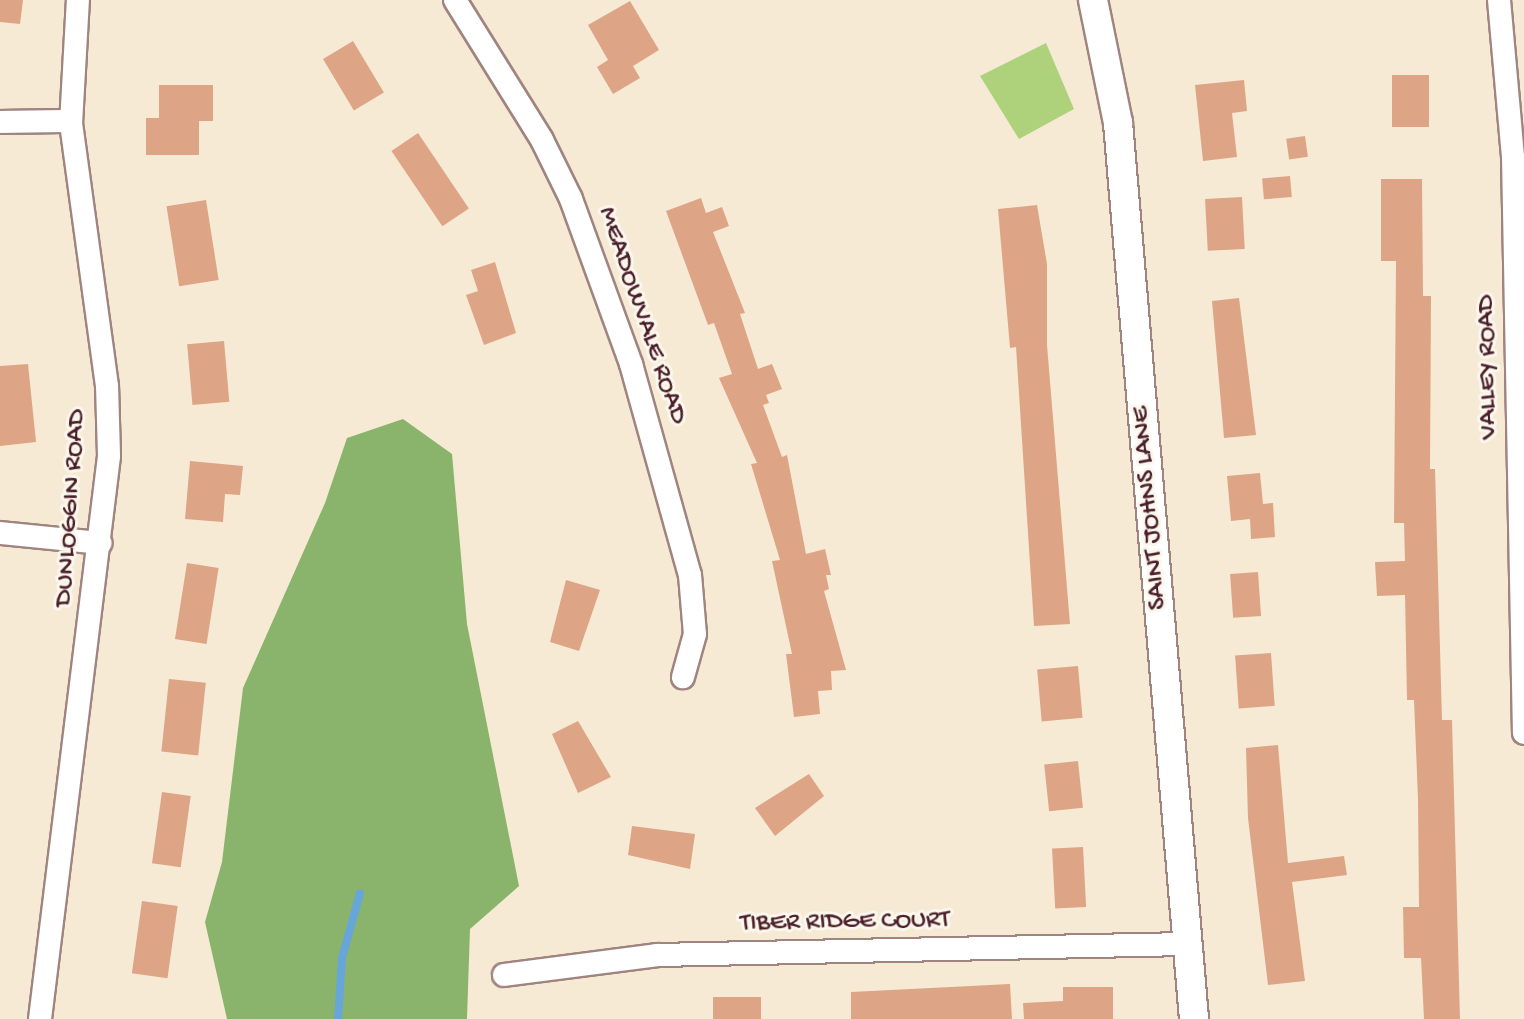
<!DOCTYPE html>
<style>
body{margin:0}
#map{position:relative;width:1524px;height:1019px;overflow:hidden;background:#f6ead5;font-family:"Gochi Hand",sans-serif}
div>[style]{position:absolute}
.green>*{inset:0;background:#aed27b}
.forest>*{inset:0;background:#8ab46b}
.stream>*{height:8px;margin:-4px;padding:0 4px;transform-origin:4px;border-radius:4px;background:#67a6d9}
.building>*{inset:0;background:#dea486;transform-origin:0 0}
.roads{filter:drop-shadow(2px 0 #a08480) drop-shadow(-2px 0 #a08480) drop-shadow(0 2px #a08480) drop-shadow(0 -2px #a08480)}
.minor>*{height:22px;margin:-11px;padding:0 11px;transform-origin:11px;border-radius:11px;background:#fff}
.tertiary>*{height:28px;margin:-14px;padding:0 14px;transform-origin:14px;border-radius:14px;background:#fff}
span{translate:-50% -50%;white-space:nowrap;text-align:center;line-height:1.15;-webkit-text-stroke:6px #fbf7ec;paint-order:stroke}
.street-label{font-size:26px;color:#4a1f2b}
</style>
<div id="map">
<div class="green">
<div style="clip-path:polygon(1046px 43px,1074px 109px,1019px 139px,980px 76px)"></div>
</div>
<div class="forest">
<div style="clip-path:polygon(403px 419px,452px 454px,467px 624px,519px 886px,470px 929px,467px 1019px,227px 1019px,205px 922px,222px 862px,243px 688px,325px 503px,347px 438px)"></div>
</div>
<div class="stream">
<div style="left:338px;top:1019px;width:61px;rotate:-86.2deg"></div>
<div style="left:342px;top:958px;width:67px;rotate:-74.5deg"></div>
</div>
<div class="building">
<div style="clip-path:polygon(0 0,23px 0,20px 24px,0 22px)"></div>
<div style="clip-path:polygon(630px 1px,659px 50px,633px 66px,640px 78px,613px 94px,597px 67px,608px 60px,588px 25px)"></div>
<div style="left:353px;top:41px;width:60px;height:35px;rotate:59deg"></div>
<div style="left:1392px;top:75px;width:37px;height:52px"></div>
<div style="clip-path:polygon(1244px 80px,1247px 111px,1232px 113px,1237px 157px,1203px 161px,1195px 85px)"></div>
<div style="clip-path:polygon(159px 85px,213px 85px,213px 121px,199px 121px,199px 155px,146px 155px,146px 118px,159px 118px)"></div>
<div style="left:418px;top:133px;width:91px;height:32px;rotate:56deg"></div>
<div style="left:1305px;top:136px;width:21px;height:19px;rotate:82deg"></div>
<div style="left:1290px;top:176px;width:21px;height:28px;rotate:85deg"></div>
<div style="clip-path:polygon(1381px 179px,1422px 179px,1423px 296px,1431px 296px,1430px 469px,1435px 469px,1442px 720px,1452px 720px,1460px 1019px,1424px 1019px,1421px 958px,1404px 958px,1403px 907px,1419px 907px,1418px 799px,1414px 700px,1407px 700px,1405px 595px,1377px 596px,1375px 562px,1405px 561px,1404px 523px,1394px 523px,1396px 261px,1381px 261px)"></div>
<div style="left:1242px;top:197px;width:52px;height:37px;rotate:87deg"></div>
<div style="clip-path:polygon(701px 198px,706px 213px,722px 207px,729px 226px,713px 232px,745px 313px,740px 314px,758px 369px,772px 364px,782px 389px,766px 395px,769px 403px,763px 405px,782px 457px,787px 455px,806px 554px,825px 549px,831px 575px,826px 575px,829px 589px,824px 591px,846px 670px,831px 671px,832px 690px,818px 691px,820px 714px,794px 717px,786px 654px,792px 654px,772px 561px,780px 560px,751px 464px,757px 463px,719px 378px,732px 374px,714px 323px,708px 325px,666px 211px)"></div>
<div style="left:206px;top:200px;width:81px;height:40px;rotate:81deg"></div>
<div style="clip-path:polygon(1037px 205px,1047px 264px,1047px 345px,1070px 624px,1034px 626px,1016px 347px,1010px 348px,998px 209px)"></div>
<div style="clip-path:polygon(495px 262px,516px 333px,484px 345px,466px 295px,478px 291px,471px 270px)"></div>
<div style="clip-path:polygon(1239px 298px,1256px 435px,1224px 438px,1212px 301px)"></div>
<div style="left:224px;top:341px;width:61px;height:37px;rotate:85deg"></div>
<div style="clip-path:polygon(28px 364px,36px 442px,0 446px,0 366px)"></div>
<div style="clip-path:polygon(190px 461px,243px 466px,240px 495px,225px 494px,223px 522px,185px 519px)"></div>
<div style="clip-path:polygon(1260px 473px,1263px 504px,1273px 503px,1275px 537px,1251px 539px,1250px 519px,1231px 521px,1227px 476px)"></div>
<div style="left:187px;top:563px;width:32px;height:77px;rotate:9deg"></div>
<div style="left:1258px;top:572px;width:44px;height:28px;rotate:86deg"></div>
<div style="clip-path:polygon(566px 580px,600px 590px,579px 651px,550px 642px)"></div>
<div style="left:1271px;top:653px;width:53px;height:36px;rotate:86deg"></div>
<div style="left:1078px;top:666px;width:52px;height:41px;rotate:85deg"></div>
<div style="left:169px;top:679px;width:37px;height:73px;rotate:6deg"></div>
<div style="clip-path:polygon(578px 721px,611px 777px,578px 793px,552px 734px)"></div>
<div style="clip-path:polygon(1278px 745px,1288px 863px,1344px 856px,1347px 875px,1292px 882px,1305px 981px,1268px 985px,1248px 818px,1246px 748px)"></div>
<div style="left:1078px;top:761px;width:47px;height:34px;rotate:84deg"></div>
<div style="clip-path:polygon(809px 774px,824px 796px,775px 836px,755px 808px)"></div>
<div style="left:162px;top:792px;width:29px;height:72px;rotate:8deg"></div>
<div style="clip-path:polygon(632px 826px,695px 834px,690px 869px,628px 855px)"></div>
<div style="left:1083px;top:847px;width:60px;height:31px;rotate:87deg"></div>
<div style="left:142px;top:901px;width:36px;height:73px;rotate:8deg"></div>
<div style="clip-path:polygon(1010px 984px,1012px 1019px,851px 1019px,851px 992px)"></div>
<div style="clip-path:polygon(1063px 987px,1113px 987px,1113px 1019px,1024px 1019px,1023px 1003px,1063px 1001px)"></div>
<div style="left:761px;top:997px;width:22px;height:48px;rotate:90deg"></div>
</div>
<div class="roads">
<div class="minor">
<div style="left:455px;top:0;width:165px;rotate:58.1deg"></div>
<div style="left:542px;top:140px;width:66px;rotate:63.8deg"></div>
<div style="left:571px;top:199px;width:176px;rotate:70deg"></div>
<div style="left:631px;top:364px;width:219px;rotate:74.4deg"></div>
<div style="left:690px;top:575px;width:59px;rotate:85.2deg"></div>
<div style="left:695px;top:634px;width:45px;rotate:105.6deg"></div>
<div style="left:1499px;top:0;width:158px;rotate:84.9deg"></div>
<div style="left:1513px;top:157px;width:576px;rotate:88.91deg"></div>
<div style="left:0;top:122px;width:70px;rotate:-0.8deg"></div>
<div style="left:0;top:533px;width:101px;rotate:5.7deg"></div>
<div style="left:504px;top:975px;width:154px;rotate:-7.4deg"></div>
<div style="left:657px;top:955px;width:531px;rotate:-1.19deg"></div>
<div style="left:40px;top:1019px;width:567px;rotate:-83.01deg"></div>
<div style="left:109px;top:456px;width:70px;rotate:-91.6deg"></div>
<div style="left:107px;top:386px;width:264px;rotate:-97.8deg"></div>
<div style="left:71px;top:124px;width:124px;rotate:-86.8deg"></div>
</div>
<div class="tertiary">
<div style="left:1093px;top:0;width:126px;rotate:78.5deg"></div>
<div style="left:1118px;top:123px;width:899px;rotate:85.15deg"></div>
</div>
</div>
<div class="street-label">
<span style="left:641px;top:316px;rotate:71deg">MEADOWVALE ROAD</span>
<span style="left:1489px;top:367px;rotate:-91deg">VALLEY ROAD</span>
<span style="left:72px;top:508px;rotate:-86deg">DUNLOGGIN ROAD</span>
<span style="left:1151px;top:508px;rotate:-95deg">SAINT JOHNS LANE</span>
<span style="left:845px;top:923px;rotate:-1deg">TIBER RIDGE COURT</span>
</div>
</div>
